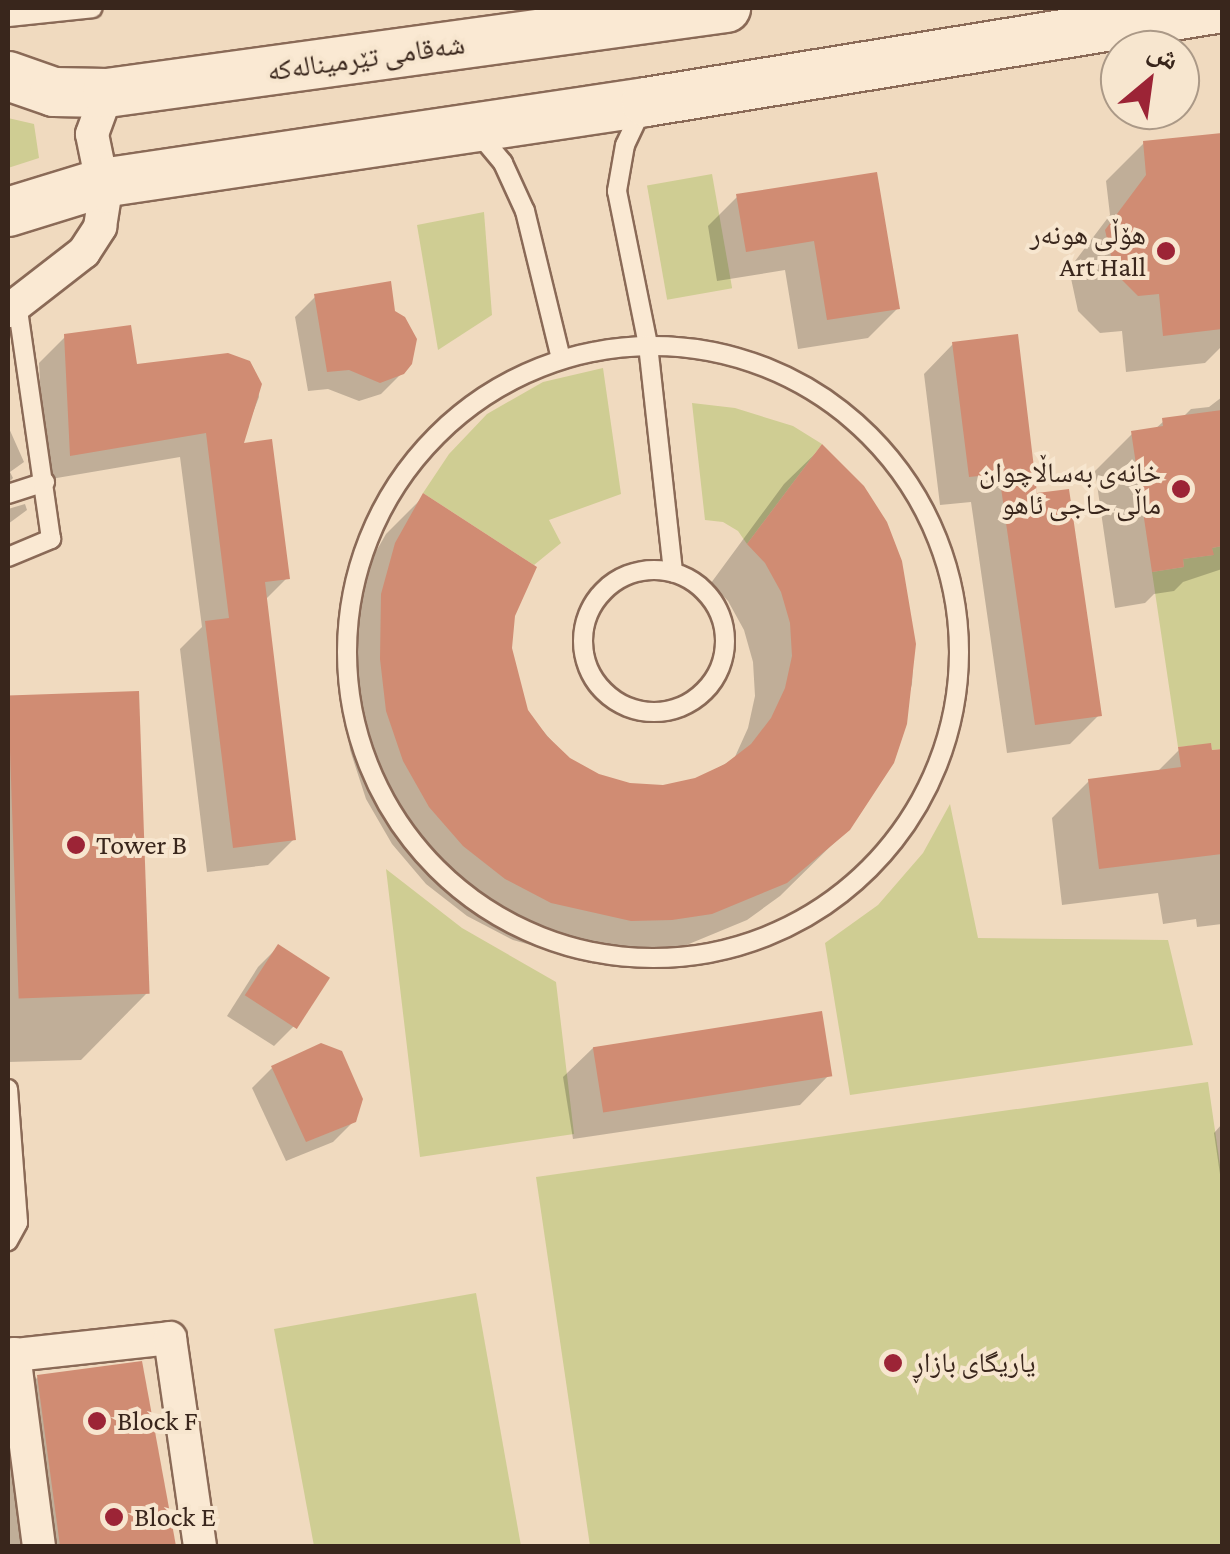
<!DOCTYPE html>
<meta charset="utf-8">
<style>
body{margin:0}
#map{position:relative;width:1230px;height:1554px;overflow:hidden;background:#f0dabf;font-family:"Crimson Pro","Noto Naskh Arabic",serif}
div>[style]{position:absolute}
.green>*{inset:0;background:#cfcd93;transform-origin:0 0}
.shadow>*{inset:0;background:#0003}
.building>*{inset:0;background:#d08c73;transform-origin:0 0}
.roads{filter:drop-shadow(2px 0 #8a6a57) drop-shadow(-2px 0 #8a6a57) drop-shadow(0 2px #8a6a57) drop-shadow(0 -2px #8a6a57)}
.service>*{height:18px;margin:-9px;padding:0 9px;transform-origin:9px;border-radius:9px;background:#fae9d3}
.service>.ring{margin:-9px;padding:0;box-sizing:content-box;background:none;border:18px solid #fae9d3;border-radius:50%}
.minor>*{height:32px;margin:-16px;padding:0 16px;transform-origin:16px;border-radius:16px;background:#fae9d3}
.secondary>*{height:48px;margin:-24px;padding:0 24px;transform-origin:24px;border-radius:24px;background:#fae9d3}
.dots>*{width:28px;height:28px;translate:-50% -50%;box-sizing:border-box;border:5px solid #f7e6cf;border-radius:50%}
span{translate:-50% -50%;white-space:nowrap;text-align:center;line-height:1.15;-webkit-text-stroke:8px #f7e6cf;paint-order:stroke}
.street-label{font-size:28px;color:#39261c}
.poi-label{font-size:28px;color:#39261c}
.right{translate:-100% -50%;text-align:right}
.left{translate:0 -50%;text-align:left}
.frame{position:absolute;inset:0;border:10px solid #39261c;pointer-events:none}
.north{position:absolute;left:1100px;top:30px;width:100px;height:100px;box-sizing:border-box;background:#f7e6cf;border:2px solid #ab9987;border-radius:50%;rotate:29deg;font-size:28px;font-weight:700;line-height:40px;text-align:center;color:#39261c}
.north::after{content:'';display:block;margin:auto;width:35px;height:45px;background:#9c2436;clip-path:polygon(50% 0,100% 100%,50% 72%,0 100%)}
</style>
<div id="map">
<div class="green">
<div style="clip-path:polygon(8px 118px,34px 124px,39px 158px,8px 168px)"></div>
<div style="left:712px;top:174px;width:116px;height:66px;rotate:80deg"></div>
<div style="clip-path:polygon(484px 212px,492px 315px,438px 350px,417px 225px)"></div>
<div style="clip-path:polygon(603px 368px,621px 494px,549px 520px,561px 543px,534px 565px,423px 493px,449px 454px,487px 414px,543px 382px)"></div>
<div style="clip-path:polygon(692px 403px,735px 408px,793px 426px,822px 444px,747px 544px,738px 531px,723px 522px,705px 520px)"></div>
<div style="clip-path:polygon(1222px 546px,1222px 749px,1212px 750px,1211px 744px,1178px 747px,1152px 572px,1184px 567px,1183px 559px,1213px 555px,1212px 548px)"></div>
<div style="clip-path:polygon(950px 804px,978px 938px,1168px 940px,1193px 1045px,850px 1095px,825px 943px,878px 905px,923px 853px)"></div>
<div style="clip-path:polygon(386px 869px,462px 928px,556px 982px,574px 1134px,420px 1157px)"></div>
<div style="clip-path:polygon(1208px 1082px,1222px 1179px,1222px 1546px,590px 1546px,536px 1177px)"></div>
<div style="clip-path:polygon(476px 1293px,521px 1546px,314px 1546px,274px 1329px)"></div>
</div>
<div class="shadow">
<div style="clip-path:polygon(1222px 136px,1222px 346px,1205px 363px,1126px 372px,1122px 331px,1100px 333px,1078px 311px,1069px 269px,1110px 215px,1106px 181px,1144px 143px)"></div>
<div style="clip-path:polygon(875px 174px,898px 308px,868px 338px,798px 349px,785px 270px,717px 281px,708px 226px,737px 197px)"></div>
<div style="clip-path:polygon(316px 296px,402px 373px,381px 394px,359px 401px,328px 389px,308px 391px,295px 317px)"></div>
<div style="clip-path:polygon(65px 337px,135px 367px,256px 373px,259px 397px,240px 446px,287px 578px,264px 601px,294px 839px,268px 865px,207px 872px,180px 649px,202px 627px,180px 457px,45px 480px,39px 363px)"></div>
<div style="clip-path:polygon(953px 344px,1035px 496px,1099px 715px,1070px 744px,1007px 753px,971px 502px,940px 505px,924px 374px)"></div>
<div style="clip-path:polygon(1222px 397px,1222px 569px,1183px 582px,1174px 591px,1154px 594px,1145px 603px,1115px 608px,1095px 471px,1132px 434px,1154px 430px,1164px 421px,1182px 418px,1191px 409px,1209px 407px)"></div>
<div style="clip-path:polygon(8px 426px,24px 462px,10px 472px,13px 478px,8px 483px)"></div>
<div style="clip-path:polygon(822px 447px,914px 644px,912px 684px,891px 762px,848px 829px,780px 896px,747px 920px,672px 951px,591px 957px,552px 951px,513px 940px,467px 916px,426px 884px,392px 844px,366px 799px,350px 750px,344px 698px,344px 633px,358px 583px,386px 534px,423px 497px,513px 616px,510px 648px,526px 711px,568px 760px,598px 776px,630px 786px,663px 787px,696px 780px,734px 759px,748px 728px,755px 696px,753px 662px,744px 630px,728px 601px,711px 583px,784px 484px)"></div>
<div style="clip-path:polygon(25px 504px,27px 510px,8px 524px,8px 509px)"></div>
<div style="clip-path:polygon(137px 694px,147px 993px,81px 1060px,8px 1062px,8px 698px)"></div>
<div style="clip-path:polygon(1179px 750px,1222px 751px,1222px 924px,1197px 927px,1196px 919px,1163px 924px,1158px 893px,1062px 905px,1052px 818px,1089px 781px,1156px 773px)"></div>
<div style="clip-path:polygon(278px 947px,294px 1026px,274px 1046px,227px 1016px,258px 967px)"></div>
<div style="clip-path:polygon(593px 1048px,829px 1075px,800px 1105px,573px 1139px,563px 1077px)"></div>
<div style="clip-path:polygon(272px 1068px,354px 1121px,333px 1142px,286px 1161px,252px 1088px)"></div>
<div style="clip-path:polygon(1222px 1124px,1222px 1188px,1214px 1133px)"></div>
<div style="clip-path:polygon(140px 1364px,171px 1546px,8px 1546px,8px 1408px,38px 1377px)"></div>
</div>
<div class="building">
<div style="clip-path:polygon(1222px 133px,1222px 329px,1163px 336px,1159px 294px,1138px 296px,1115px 273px,1105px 230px,1146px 175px,1143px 141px)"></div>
<div style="clip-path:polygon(877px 172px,900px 309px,827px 320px,814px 241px,746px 252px,736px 194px)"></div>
<div style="clip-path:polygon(391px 281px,395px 311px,405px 317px,417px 339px,412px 364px,404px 374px,380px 383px,349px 370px,327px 372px,314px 294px)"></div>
<div style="clip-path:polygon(131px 325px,137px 364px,228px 353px,250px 361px,262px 384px,244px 443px,272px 439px,290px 579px,265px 582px,296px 840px,233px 848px,205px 621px,229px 618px,206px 433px,70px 456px,64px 334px)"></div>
<div style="clip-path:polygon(1018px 334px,1037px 493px,1069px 489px,1102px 716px,1035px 725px,999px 474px,969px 477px,952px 342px)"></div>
<div style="clip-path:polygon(1222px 410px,1222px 546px,1212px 548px,1214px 555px,1183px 559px,1184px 567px,1152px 572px,1131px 431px,1163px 426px,1162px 418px)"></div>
<div style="clip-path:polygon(822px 444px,864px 486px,887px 522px,902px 561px,916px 644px,907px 724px,894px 763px,850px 830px,787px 883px,712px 914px,672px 920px,631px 921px,551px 903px,505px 879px,463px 846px,429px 807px,403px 761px,386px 711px,380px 659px,381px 594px,395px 543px,423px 493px,537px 567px,515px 616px,512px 648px,528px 710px,547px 736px,570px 758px,599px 774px,630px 783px,663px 785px,695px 778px,725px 764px,751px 744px,771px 718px,785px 688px,792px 656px,790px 623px,781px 592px,765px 563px,747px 544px)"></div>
<div style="left:139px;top:691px;width:303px;height:131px;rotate:88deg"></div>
<div style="clip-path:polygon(1211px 743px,1212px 750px,1222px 749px,1222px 854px,1099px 869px,1088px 779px,1181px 767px,1178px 747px)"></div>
<div style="left:278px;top:944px;width:62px;height:61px;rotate:33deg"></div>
<div style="left:822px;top:1011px;width:66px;height:232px;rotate:81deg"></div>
<div style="clip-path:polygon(321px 1043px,342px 1051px,363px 1099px,356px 1122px,306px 1142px,271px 1066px)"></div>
<div style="clip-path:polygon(142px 1361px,176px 1546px,60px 1546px,37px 1375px)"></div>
</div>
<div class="roads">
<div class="service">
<div style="left:8px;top:17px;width:85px;rotate:-6deg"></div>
<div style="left:643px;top:107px;width:42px;rotate:115.3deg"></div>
<div style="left:625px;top:145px;width:47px;rotate:99.9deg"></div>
<div style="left:617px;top:191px;width:157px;rotate:78.6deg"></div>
<div style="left:648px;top:345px;width:229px;rotate:83.7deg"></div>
<div style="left:478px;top:133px;width:39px;rotate:50deg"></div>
<div style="left:503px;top:163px;width:53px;rotate:65.4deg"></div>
<div style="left:525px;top:211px;width:152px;rotate:76.3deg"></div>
<div class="ring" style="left:347px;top:346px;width:594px;height:594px"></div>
<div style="left:8px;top:494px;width:39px;rotate:-18deg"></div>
<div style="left:8px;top:557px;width:47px;rotate:-22.7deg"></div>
<div style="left:51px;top:539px;width:237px;rotate:-98.2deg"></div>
<div class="ring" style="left:583px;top:570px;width:124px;height:124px"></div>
<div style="left:8px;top:1089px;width:134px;rotate:85.7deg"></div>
<div style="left:18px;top:1223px;width:21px;rotate:119deg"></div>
</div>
<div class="minor">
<div style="left:8px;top:311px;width:96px;rotate:-37.8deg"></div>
<div style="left:84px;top:252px;width:30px;rotate:-57deg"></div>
<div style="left:100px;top:227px;width:30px;rotate:-81deg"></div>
<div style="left:105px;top:197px;width:64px;rotate:-101.7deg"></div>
<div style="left:92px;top:134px;width:44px;rotate:-69.9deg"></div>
<div style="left:8px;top:1355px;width:6px;rotate:-9deg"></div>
<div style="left:14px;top:1354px;width:194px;rotate:82.6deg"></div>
<div style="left:14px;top:1355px;width:157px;rotate:-6.2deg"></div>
<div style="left:170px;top:1338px;width:210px;rotate:81.8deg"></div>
</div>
<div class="secondary">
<div style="left:8px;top:76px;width:49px;rotate:19.2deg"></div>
<div style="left:54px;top:92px;width:53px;rotate:1.1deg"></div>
<div style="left:107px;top:93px;width:625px;rotate:-7.82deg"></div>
<div style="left:8px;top:212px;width:98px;rotate:-17.1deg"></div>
<div style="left:102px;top:183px;width:550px;rotate:-8.47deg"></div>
<div style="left:646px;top:102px;width:584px;rotate:-9.27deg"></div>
</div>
</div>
<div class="dots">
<div style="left:1166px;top:251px;background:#9c2436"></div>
<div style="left:1181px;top:489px;background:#9c2436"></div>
<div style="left:76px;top:845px;background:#9c2436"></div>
<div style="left:893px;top:1363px;background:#9c2436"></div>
<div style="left:97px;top:1421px;background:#9c2436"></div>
<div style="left:114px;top:1517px;background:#9c2436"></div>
</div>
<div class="street-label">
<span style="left:366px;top:58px;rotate:-8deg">شەقامی تێرمینالەکە</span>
</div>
<div class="poi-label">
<span class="right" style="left:1146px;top:251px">هۆڵی هونەر<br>Art Hall</span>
<span class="right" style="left:1161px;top:489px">خانەی بەساڵاچوان<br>ماڵی حاجی ئاهو</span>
<span class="left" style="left:96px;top:845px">Tower B</span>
<span class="left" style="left:913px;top:1363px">یاریگای بازاڕ</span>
<span class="left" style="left:117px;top:1421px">Block F</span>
<span class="left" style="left:134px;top:1517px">Block E</span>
</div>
<div class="frame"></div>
<div class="north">ش</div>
</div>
